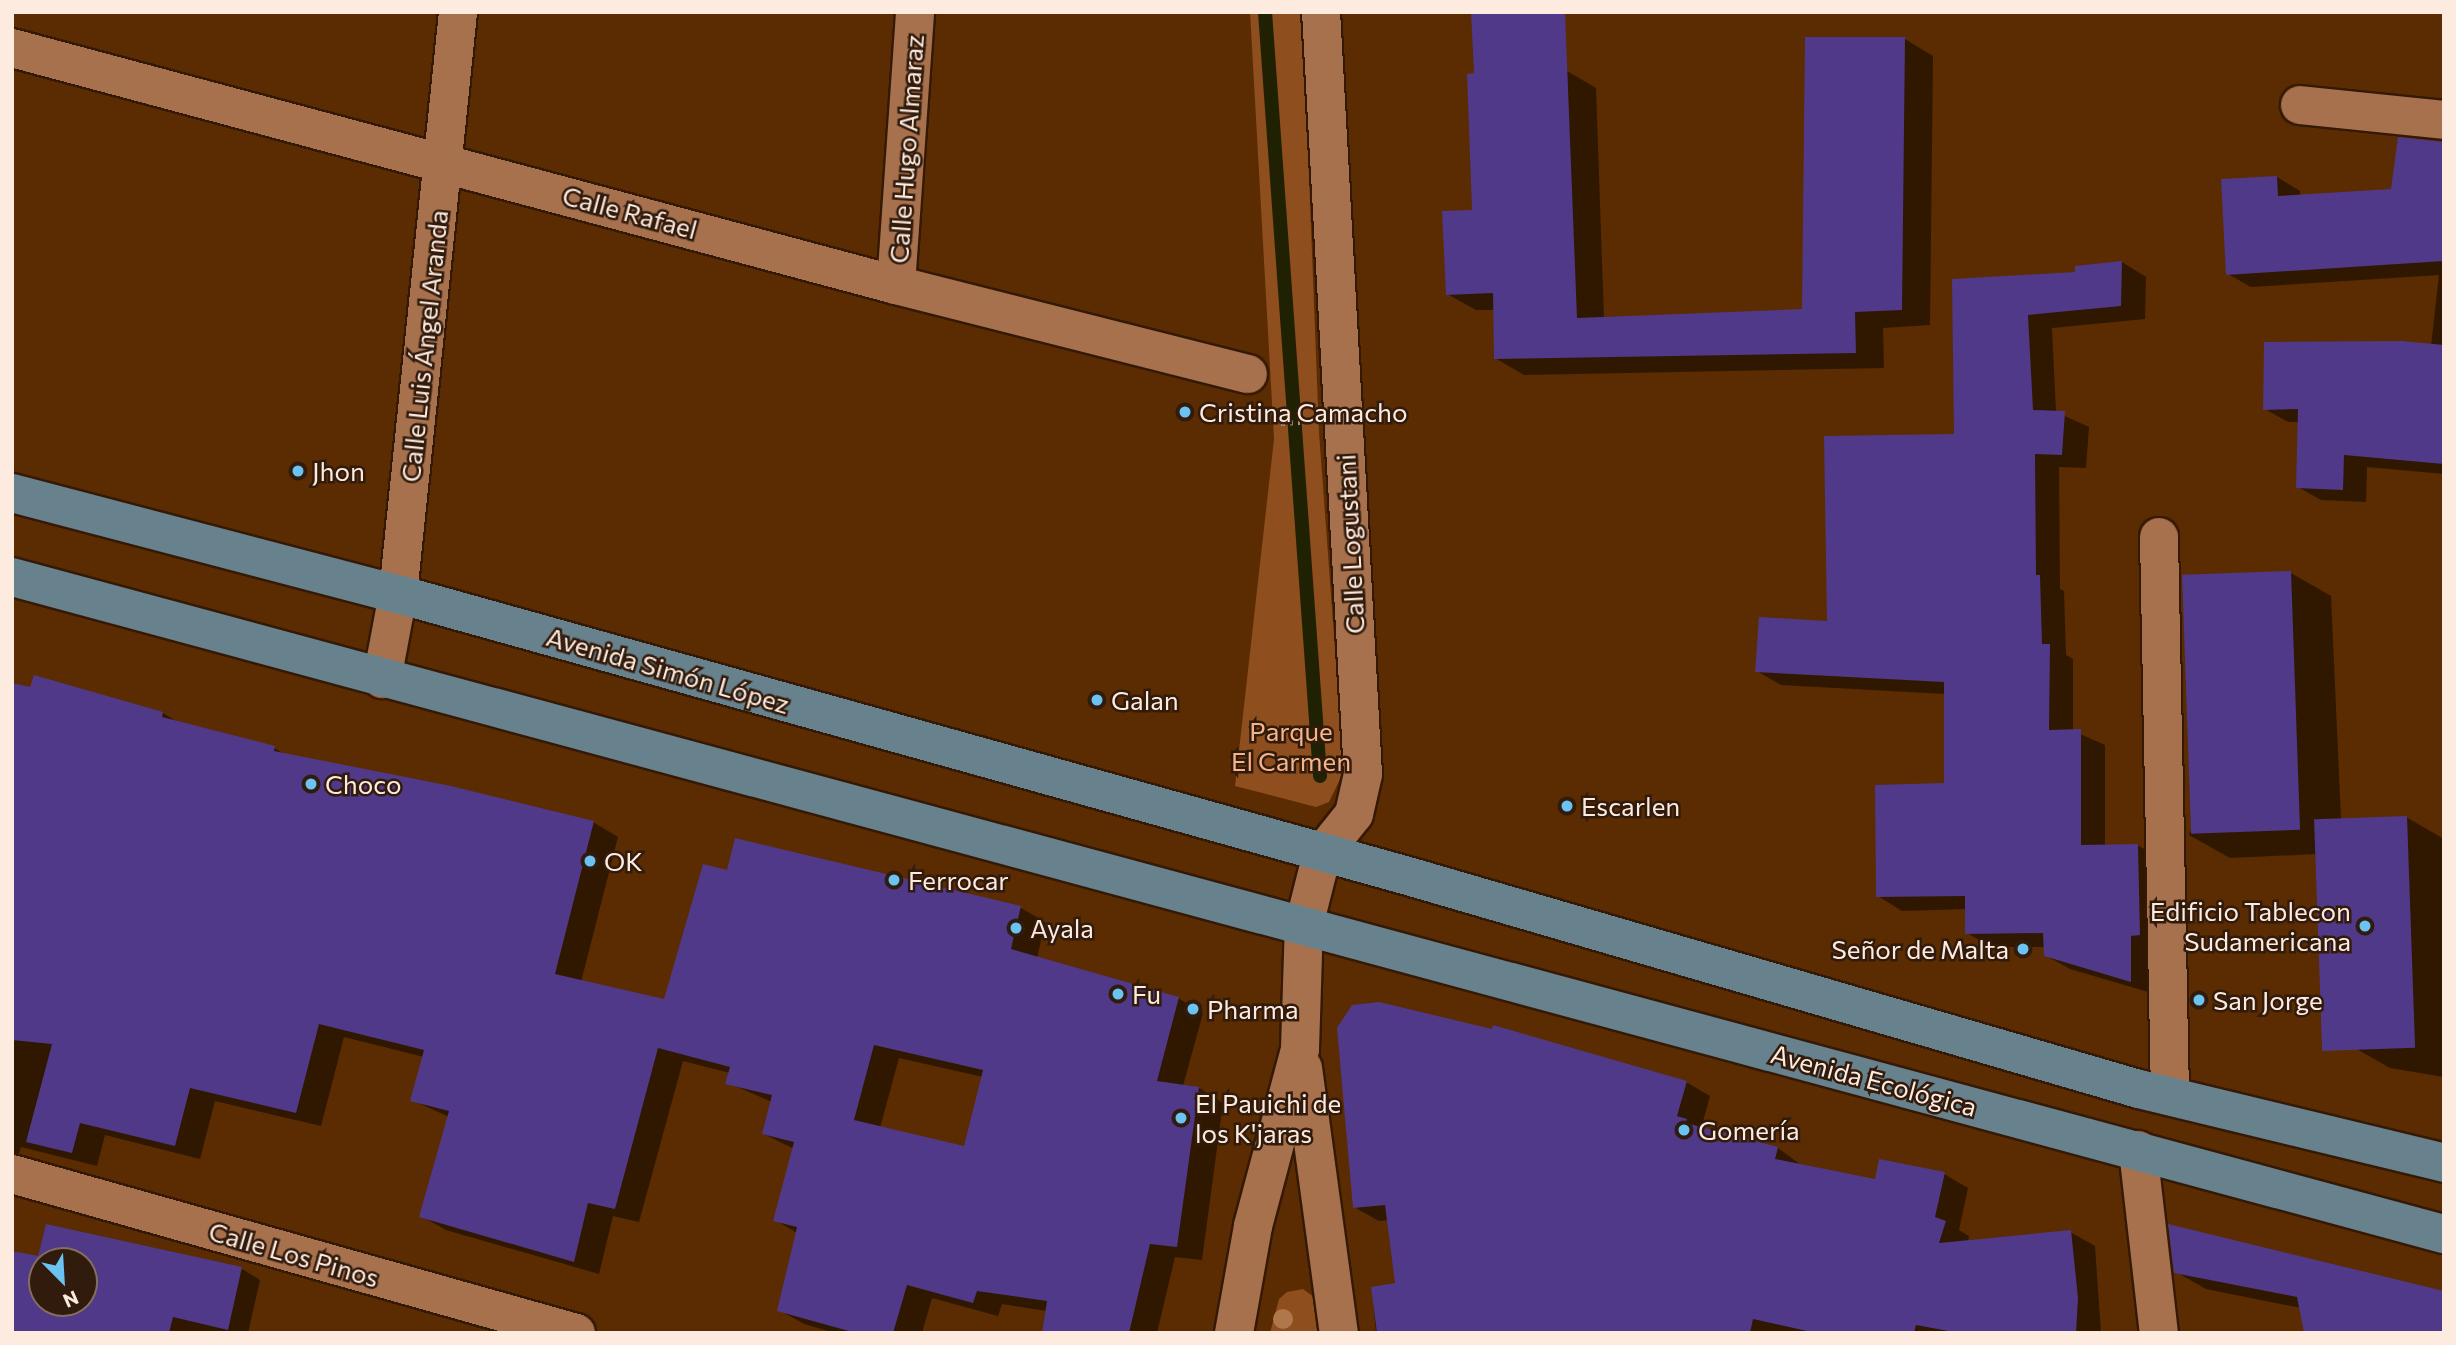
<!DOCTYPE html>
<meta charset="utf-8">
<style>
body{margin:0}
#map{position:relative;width:2456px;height:1345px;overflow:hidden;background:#5b2b01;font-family:Commissioner,sans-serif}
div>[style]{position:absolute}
.green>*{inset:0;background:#8e4e1d}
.shadow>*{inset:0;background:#0007}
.stream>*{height:14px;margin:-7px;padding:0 7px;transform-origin:7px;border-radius:7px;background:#1f2102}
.building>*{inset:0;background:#503988;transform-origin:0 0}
.path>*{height:4.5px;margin-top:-2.25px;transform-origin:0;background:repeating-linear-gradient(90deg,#af8e73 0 3.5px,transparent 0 8.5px)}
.roads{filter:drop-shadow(2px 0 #341906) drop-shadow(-2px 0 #341906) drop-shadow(0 2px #341906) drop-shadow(0 -2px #341906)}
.minor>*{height:38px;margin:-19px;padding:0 19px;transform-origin:19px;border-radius:19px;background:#a8714d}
.major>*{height:38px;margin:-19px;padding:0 19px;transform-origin:19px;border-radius:19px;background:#68828d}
.trees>*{width:20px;height:20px;margin:-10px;border-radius:50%;background:#b0764c}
.dots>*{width:19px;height:19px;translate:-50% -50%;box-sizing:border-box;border:4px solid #311b0c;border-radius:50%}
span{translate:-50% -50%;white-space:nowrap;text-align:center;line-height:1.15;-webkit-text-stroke:5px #311b0c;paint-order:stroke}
.street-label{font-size:26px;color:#feebdf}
.poi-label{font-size:26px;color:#feebdf}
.left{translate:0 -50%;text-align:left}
.right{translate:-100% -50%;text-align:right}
.park-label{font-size:26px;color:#f5b48a}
.frame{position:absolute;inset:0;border:14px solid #feebdf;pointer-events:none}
.north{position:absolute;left:28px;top:1247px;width:70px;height:70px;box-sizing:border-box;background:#311b0c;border:2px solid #836e60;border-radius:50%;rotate:156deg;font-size:19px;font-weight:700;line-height:28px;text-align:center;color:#feebdf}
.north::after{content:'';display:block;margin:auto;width:24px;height:32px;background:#6bc3f2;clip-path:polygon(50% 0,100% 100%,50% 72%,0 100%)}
</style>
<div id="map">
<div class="green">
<div style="clip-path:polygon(1250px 12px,1301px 12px,1303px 21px,1319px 432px,1344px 771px,1329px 802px,1316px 807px,1235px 786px,1274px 439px)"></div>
<div style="clip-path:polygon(1303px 1289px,1315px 1298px,1323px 1333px,1270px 1333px,1279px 1299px,1287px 1292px)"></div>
</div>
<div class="shadow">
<div style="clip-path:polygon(1905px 39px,1933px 56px,1930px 325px,1883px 328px,1884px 368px,1524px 375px,1495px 358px,1495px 310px,1476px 310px,1447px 294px,1474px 212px,1567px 71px,1596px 88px,1604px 319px,1803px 310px)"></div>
<div style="clip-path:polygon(2444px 147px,2444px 474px,2367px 467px,2366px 502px,2321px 500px,2298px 487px,2299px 422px,2288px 422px,2265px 409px,2431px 346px,2439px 275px,2251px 287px,2228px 274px,2277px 177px,2300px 191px,2300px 196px,2393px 191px)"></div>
<div style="clip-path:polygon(2122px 262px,2146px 277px,2145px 319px,2052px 328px,2056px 412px,2089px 427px,2086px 468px,2059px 467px,2060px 589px,2064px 591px,2066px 655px,2073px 659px,2073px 731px,2105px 745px,2105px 846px,2137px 845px,2162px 859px,2155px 994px,2070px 969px,2045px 955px,2045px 947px,1991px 947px,1967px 933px,1967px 909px,1902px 911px,1878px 896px,1945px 785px,1946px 694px,1781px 685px,1757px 671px,1829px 623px,1956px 436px,1954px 281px,2077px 274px)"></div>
<div style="clip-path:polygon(2291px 573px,2331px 596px,2341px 819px,2406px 817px,2444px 839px,2444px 1077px,2390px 1068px,2327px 1032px,2318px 854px,2230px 858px,2189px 835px)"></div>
<div style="clip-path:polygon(evenodd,163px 713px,179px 723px,274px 748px,288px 756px,593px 822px,618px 837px,581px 982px,666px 1001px,728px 873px,736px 840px,1021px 908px,1045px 922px,1037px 959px,1178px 998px,1203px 1013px,1183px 1086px,1199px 1088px,1223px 1103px,1202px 1260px,1175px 1257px,1157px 1333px,1066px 1333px,1047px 1311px,1002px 1304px,998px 1316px,932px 1298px,922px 1333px,835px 1333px,804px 1324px,779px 1310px,797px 1233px,775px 1220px,794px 1149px,764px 1134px,772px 1102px,728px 1083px,730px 1073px,683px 1061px,639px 1222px,613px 1216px,599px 1274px,446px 1230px,421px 1216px,449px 1117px,412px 1100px,424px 1057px,344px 1037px,321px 1126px,215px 1101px,200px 1159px,105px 1135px,97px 1166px,21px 1147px,16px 1163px,12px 1162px,12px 772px,163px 713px,899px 1058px,983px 1077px,965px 1149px,880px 1128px,899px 1058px)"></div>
<div style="clip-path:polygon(1686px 1082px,1710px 1096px,1701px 1129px,1778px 1148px,1801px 1165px,1876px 1181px,1944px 1174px,1968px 1188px,1959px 1230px,1969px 1236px,1968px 1242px,2070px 1232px,2095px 1246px,2101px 1333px,1376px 1333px,1372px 1289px,1397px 1285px,1389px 1220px,1379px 1221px,1354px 1207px)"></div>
<div style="clip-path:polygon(evenodd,40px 1258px,242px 1269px,260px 1280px,248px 1333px,12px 1333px,40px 1258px,42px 1261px,84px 1261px,84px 1303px,42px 1303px,42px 1261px)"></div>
<div style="clip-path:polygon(2176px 1272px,2444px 1293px,2301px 1308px,2206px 1289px)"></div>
</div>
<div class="stream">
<div style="left:1265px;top:12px;width:766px;rotate:85.88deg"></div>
</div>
<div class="building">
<div style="clip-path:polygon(1471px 12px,1565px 12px,1577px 318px,1802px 309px,1805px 37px,1905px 37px,1902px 310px,1855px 312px,1856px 353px,1494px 359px,1493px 293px,1446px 295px,1442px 211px,1472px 210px,1467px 74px,1474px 73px)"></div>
<div style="clip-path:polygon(2398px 137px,2444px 142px,2444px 261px,2226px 275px,2221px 179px,2277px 176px,2278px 196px,2391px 189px)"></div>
<div style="clip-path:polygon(2122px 261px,2121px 306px,2028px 315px,2033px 410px,2065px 411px,2062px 455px,2035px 454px,2036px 575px,2040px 575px,2042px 644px,2050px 644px,2049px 730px,2081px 729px,2081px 845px,2138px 844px,2140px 935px,2131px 936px,2131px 982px,2044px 956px,2043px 933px,1965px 934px,1965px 896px,1876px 897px,1875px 785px,1944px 783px,1944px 682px,1755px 672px,1759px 617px,1827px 621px,1824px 436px,1954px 434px,1952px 279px,2075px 272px,2075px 266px)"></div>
<div style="clip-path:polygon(2402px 341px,2444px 345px,2444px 464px,2344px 455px,2343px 490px,2296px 488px,2298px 409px,2263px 410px,2264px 342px)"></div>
<div style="left:2291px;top:571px;width:259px;height:109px;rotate:88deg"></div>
<div style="clip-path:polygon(evenodd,34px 675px,163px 712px,162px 717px,275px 746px,274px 751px,451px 786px,594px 821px,555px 974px,664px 999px,703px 864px,727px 870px,735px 838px,1021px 906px,1011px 949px,1179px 997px,1157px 1081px,1199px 1087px,1177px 1247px,1150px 1244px,1129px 1333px,1042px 1333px,1047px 1301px,977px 1291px,973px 1303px,907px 1285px,893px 1333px,856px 1333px,777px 1311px,797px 1227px,773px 1221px,794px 1142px,762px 1134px,772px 1095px,725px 1084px,730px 1067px,658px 1048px,615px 1209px,588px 1203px,574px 1262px,419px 1217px,449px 1111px,410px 1101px,424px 1050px,319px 1024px,296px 1113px,190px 1088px,175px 1146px,80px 1123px,72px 1153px,26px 1142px,52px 1044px,12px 1040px,12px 683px,30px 687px,34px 675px,874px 1045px,983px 1070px,964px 1146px,854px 1120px,874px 1045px)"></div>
<div style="left:2407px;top:816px;width:232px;height:93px;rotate:88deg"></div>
<div style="clip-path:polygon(1379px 1002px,1492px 1029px,1493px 1025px,1687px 1081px,1677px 1116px,1687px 1119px,1686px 1123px,1778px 1147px,1775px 1159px,1875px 1179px,1879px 1159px,1945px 1172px,1935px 1217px,1946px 1221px,1939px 1243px,2071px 1230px,2078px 1298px,2076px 1333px,1959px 1333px,1916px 1325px,1914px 1333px,1816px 1333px,1753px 1319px,1750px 1333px,1377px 1333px,1371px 1287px,1395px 1283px,1385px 1205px,1353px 1208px,1337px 1028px,1352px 1005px)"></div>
<div style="clip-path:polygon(evenodd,46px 1224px,242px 1267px,228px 1330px,173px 1317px,169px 1333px,12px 1333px,12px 1251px,38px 1256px,46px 1224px,42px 1261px,84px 1261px,84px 1303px,42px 1303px,42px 1261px)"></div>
<div style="clip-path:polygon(2168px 1224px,2444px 1291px,2444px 1333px,2304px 1333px,2297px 1297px,2174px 1273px)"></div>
</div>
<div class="path">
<div style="left:1273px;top:412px;width:14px;rotate:54deg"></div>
<div style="left:1281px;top:423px;width:19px;rotate:-3deg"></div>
</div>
<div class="roads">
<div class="minor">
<div style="left:12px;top:48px;width:915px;rotate:15.01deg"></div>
<div style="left:896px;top:285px;width:363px;rotate:14.2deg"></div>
<div style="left:2300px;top:105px;width:145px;rotate:5.9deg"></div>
<div style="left:896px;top:285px;width:274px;rotate:-86deg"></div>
<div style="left:2159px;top:537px;width:559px;rotate:88.87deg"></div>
<div style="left:382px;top:679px;width:86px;rotate:-79.3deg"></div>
<div style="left:398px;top:594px;width:585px;rotate:-84.11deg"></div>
<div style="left:1303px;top:1068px;width:267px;rotate:82.3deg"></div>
<div style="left:2138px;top:1150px;width:184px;rotate:83.5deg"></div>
<div style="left:12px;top:1174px;width:586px;rotate:15.74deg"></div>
<div style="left:1234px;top:1333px;width:109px;rotate:-79.9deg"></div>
<div style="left:1253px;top:1226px;width:183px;rotate:-75.1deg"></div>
<div style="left:1300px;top:1049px;width:124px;rotate:-88.2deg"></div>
<div style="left:1304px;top:925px;width:73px;rotate:-75.8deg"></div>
<div style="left:1322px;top:854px;width:51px;rotate:-51.3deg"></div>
<div style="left:1354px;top:814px;width:41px;rotate:-77.3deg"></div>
<div style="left:1363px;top:774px;width:763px;rotate:-93.15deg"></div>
</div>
<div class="major">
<div style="left:12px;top:493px;width:399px;rotate:14.7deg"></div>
<div style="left:398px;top:594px;width:1049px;rotate:15.6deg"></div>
<div style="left:1408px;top:876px;width:761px;rotate:16.25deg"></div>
<div style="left:2139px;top:1089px;width:314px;rotate:13.6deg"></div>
<div style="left:12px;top:577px;width:2519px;rotate:15.12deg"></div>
</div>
</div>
<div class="trees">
<div style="left:1283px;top:1319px"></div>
</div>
<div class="dots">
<div style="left:1185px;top:412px;background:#6bc3f2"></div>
<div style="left:298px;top:471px;background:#6bc3f2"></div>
<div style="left:1097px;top:700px;background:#6bc3f2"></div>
<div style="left:311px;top:784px;background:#6bc3f2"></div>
<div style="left:1567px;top:806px;background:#6bc3f2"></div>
<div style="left:590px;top:861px;background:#6bc3f2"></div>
<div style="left:894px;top:880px;background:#6bc3f2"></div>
<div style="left:2365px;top:926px;background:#6bc3f2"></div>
<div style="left:1016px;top:928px;background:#6bc3f2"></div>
<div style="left:2023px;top:949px;background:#6bc3f2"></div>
<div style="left:1118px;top:994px;background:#6bc3f2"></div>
<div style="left:2199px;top:1000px;background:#6bc3f2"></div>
<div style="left:1193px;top:1009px;background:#6bc3f2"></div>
<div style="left:1181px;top:1118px;background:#6bc3f2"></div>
<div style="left:1684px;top:1130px;background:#6bc3f2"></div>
</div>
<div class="street-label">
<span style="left:906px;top:149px;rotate:-86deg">Calle Hugo Almaraz</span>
<span style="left:630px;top:212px;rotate:15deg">Calle Rafael</span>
<span style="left:424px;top:346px;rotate:-84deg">Calle Luis Ángel Aranda</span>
<span style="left:1350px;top:544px;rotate:-93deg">Calle Logustani</span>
<span style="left:668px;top:670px;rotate:16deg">Avenida Simón López</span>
<span style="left:1874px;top:1080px;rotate:15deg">Avenida Ecológica</span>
<span style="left:294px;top:1254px;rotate:16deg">Calle Los Pinos</span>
</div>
<div class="poi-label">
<span class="left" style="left:1199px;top:412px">Cristina Camacho</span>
<span class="left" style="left:312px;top:471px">Jhon</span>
<span class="left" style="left:1111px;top:700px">Galan</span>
<span class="left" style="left:325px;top:784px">Choco</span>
<span class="left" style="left:1581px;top:806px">Escarlen</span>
<span class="left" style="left:604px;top:861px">OK</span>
<span class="left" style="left:908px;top:880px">Ferrocar</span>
<span class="right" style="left:2351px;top:926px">Edificio Tablecon<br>Sudamericana</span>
<span class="left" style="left:1030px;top:928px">Ayala</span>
<span class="right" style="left:2009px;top:949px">Señor de Malta</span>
<span class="left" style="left:1132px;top:994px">Fu</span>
<span class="left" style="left:2213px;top:1000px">San Jorge</span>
<span class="left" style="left:1207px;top:1009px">Pharma</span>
<span class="left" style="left:1195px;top:1118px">El Pauichi de<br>los K'jaras</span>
<span class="left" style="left:1698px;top:1130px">Gomería</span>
</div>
<div class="park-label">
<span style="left:1291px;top:746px">Parque<br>El Carmen</span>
</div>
<div class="frame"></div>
<div class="north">N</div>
</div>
